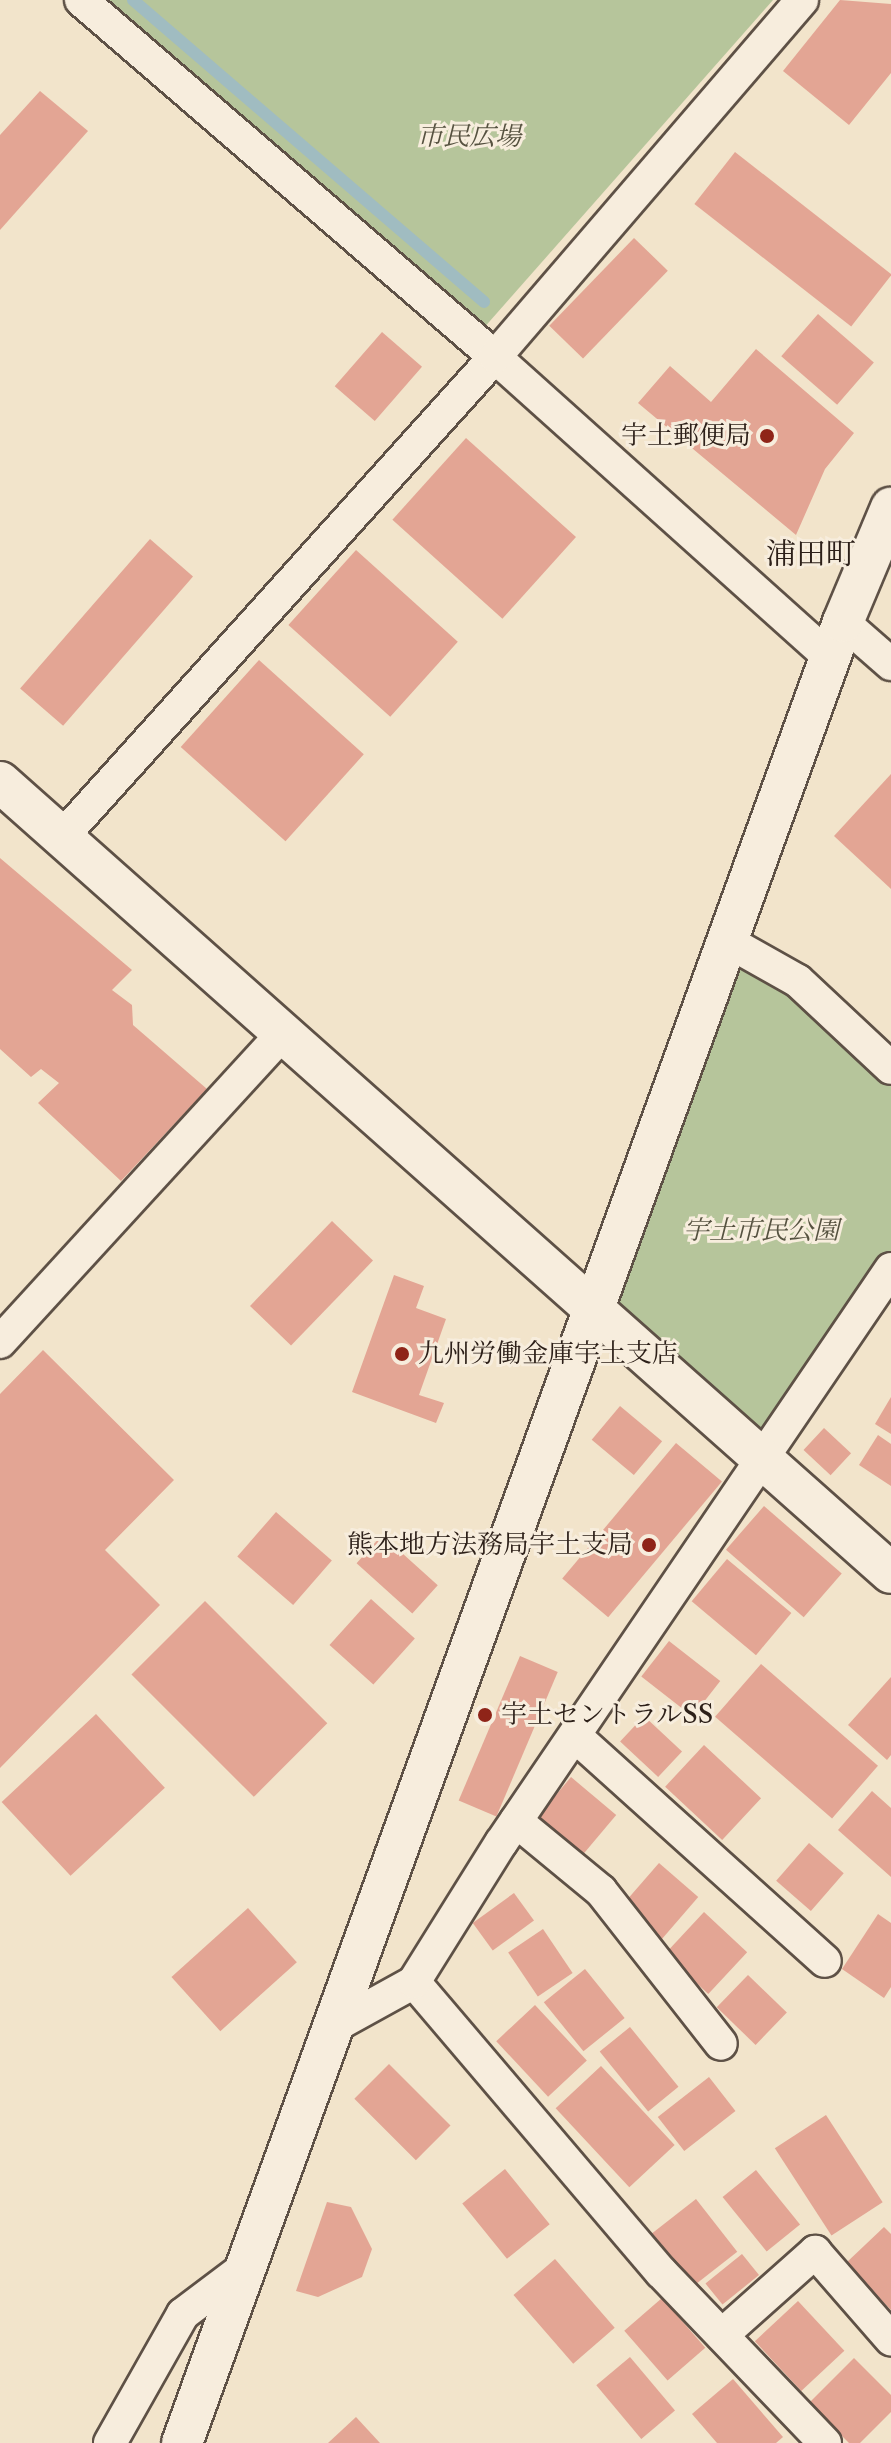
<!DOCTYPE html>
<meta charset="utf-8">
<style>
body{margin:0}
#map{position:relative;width:891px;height:2443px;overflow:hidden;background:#f2e4cb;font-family:"Libre Caslon Text","Noto Serif JP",serif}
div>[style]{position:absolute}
.green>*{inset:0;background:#b6c59b}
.stream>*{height:12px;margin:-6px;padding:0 6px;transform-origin:6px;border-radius:6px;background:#a0bcc1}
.building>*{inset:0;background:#e3a594;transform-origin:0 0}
.roads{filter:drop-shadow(2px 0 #5e5146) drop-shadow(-2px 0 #5e5146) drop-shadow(0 2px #5e5146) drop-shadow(0 -2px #5e5146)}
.minor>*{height:32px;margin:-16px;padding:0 16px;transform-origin:16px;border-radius:16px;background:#f7eddd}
.tertiary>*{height:40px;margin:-20px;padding:0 20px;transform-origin:20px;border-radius:20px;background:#f7eddd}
.dots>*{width:22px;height:22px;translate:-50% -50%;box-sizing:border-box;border:4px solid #f7eddd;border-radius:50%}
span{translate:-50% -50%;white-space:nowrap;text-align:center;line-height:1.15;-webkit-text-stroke:6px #f7eddd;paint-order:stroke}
.park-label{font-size:26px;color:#565240;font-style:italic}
.poi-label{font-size:26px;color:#2d2019}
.right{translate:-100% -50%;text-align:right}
.left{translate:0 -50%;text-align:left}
.quarter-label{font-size:30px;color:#2d2019}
</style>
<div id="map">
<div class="green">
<div style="clip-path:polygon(94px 0,773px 0,482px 330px)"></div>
<div style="clip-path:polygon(727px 941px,891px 1068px,891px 1269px,766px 1461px,595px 1313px)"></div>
</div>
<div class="stream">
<div style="left:133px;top:0;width:463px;rotate:40.7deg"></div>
</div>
<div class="building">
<div style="clip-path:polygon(840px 0,891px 4px,891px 73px,849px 125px,783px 71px)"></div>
<div style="clip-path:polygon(40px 91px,88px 131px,0 230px,0 135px)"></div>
<div style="left:735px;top:152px;width:199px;height:66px;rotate:38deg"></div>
<div style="left:634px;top:238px;width:47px;height:122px;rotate:44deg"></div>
<div style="left:818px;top:314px;width:74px;height:56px;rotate:41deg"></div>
<div style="left:382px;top:332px;width:53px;height:72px;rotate:41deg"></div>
<div style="clip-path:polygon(756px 349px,854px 433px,825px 469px,796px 535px,638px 403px,670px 366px,711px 402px)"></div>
<div style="left:466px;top:438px;width:148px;height:110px;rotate:42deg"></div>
<div style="left:150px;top:539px;width:57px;height:198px;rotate:41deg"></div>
<div style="left:356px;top:550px;width:137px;height:101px;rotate:42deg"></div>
<div style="left:259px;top:660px;width:141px;height:117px;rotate:42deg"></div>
<div style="clip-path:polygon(891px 774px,891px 889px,834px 836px)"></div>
<div style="clip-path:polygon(0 858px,132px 970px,112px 990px,132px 1005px,133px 1025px,207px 1089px,121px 1181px,38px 1103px,59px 1083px,41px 1069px,31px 1077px,0 1049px)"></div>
<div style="left:332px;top:1221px;width:57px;height:118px;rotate:44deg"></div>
<div style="clip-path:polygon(394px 1275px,424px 1286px,416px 1308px,446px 1319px,419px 1395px,444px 1403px,436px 1423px,352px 1392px)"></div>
<div style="clip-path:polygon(43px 1350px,174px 1480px,105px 1550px,160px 1605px,0 1768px,0 1394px)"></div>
<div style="clip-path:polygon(891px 1397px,891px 1434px,875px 1424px)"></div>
<div style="left:620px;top:1406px;width:55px;height:44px;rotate:40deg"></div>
<div style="left:824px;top:1428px;width:37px;height:30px;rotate:43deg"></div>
<div style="clip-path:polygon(878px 1435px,891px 1444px,891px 1486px,859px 1465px)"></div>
<div style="left:676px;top:1443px;width:60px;height:177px;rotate:40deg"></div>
<div style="left:764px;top:1506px;width:103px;height:58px;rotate:41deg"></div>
<div style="left:276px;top:1512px;width:74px;height:59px;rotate:41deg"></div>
<div style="left:382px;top:1535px;width:75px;height:38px;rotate:42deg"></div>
<div style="left:727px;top:1559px;width:84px;height:55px;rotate:40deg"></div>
<div style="left:371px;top:1599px;width:59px;height:62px;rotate:42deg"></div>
<div style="left:205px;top:1601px;width:173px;height:104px;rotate:45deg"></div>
<div style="left:669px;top:1641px;width:65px;height:45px;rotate:38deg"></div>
<div style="left:520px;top:1656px;width:41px;height:157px;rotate:23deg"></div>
<div style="left:761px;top:1664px;width:155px;height:70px;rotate:41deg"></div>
<div style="clip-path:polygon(891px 1677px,891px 1755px,887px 1760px,848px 1725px)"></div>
<div style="left:96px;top:1714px;width:101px;height:129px;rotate:47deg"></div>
<div style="left:644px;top:1716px;width:52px;height:35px;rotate:43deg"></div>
<div style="left:704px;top:1745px;width:78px;height:57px;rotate:43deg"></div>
<div style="left:571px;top:1777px;width:59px;height:55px;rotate:40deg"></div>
<div style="clip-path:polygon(872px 1791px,891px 1808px,891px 1877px,838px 1830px)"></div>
<div style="left:809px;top:1843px;width:46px;height:50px;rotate:41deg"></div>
<div style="left:659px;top:1863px;width:52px;height:56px;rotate:41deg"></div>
<div style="left:514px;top:1893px;width:34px;height:51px;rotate:54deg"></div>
<div style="left:248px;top:1908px;width:73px;height:103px;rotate:48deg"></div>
<div style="left:704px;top:1912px;width:59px;height:57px;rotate:43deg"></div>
<div style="clip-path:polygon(878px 1914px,891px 1923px,891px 1987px,884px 1998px,842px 1969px)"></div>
<div style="left:543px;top:1929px;width:53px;height:42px;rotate:56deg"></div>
<div style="left:585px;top:1969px;width:63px;height:53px;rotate:51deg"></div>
<div style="left:748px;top:1975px;width:54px;height:45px;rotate:44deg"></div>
<div style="left:535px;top:2005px;width:76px;height:53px;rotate:47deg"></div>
<div style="left:630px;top:2027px;width:77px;height:39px;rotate:51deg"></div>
<div style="left:389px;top:2064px;width:87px;height:49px;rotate:45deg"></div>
<div style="left:601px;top:2066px;width:108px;height:62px;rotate:47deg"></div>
<div style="left:709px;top:2077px;width:43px;height:65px;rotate:52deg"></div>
<div style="left:826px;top:2115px;width:104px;height:61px;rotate:57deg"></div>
<div style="left:505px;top:2169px;width:71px;height:55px;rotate:51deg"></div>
<div style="left:756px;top:2170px;width:70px;height:43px;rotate:51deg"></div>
<div style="left:696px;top:2199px;width:67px;height:56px;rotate:52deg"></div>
<div style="clip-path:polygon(327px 2202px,351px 2207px,372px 2249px,362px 2277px,318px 2297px,296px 2291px)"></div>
<div style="clip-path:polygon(884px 2227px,891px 2234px,891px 2310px,846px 2263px)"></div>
<div style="left:742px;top:2254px;width:27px;height:47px;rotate:51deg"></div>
<div style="left:555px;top:2259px;width:91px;height:55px;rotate:49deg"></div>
<div style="left:662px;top:2298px;width:66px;height:50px;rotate:49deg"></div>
<div style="left:798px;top:2301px;width:68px;height:59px;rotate:47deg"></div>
<div style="left:630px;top:2357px;width:70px;height:44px;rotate:50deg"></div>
<div style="clip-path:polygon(854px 2358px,891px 2395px,891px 2412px,860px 2443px,849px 2443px,809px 2403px)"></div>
<div style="clip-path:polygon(733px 2379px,783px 2437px,776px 2443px,717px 2443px,692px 2414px)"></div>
<div style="clip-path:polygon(356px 2417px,380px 2443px,328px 2443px)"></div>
</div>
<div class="roads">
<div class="minor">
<div style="left:81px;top:0;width:547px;rotate:40.77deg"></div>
<div style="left:495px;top:357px;width:451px;rotate:41.9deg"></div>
<div style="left:843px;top:622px;width:64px;rotate:41.2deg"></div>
<div style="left:62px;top:837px;width:646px;rotate:-47.95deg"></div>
<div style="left:495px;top:357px;width:471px;rotate:-49.3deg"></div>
<div style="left:727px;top:941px;width:81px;rotate:29.4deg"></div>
<div style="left:798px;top:981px;width:127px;rotate:43.1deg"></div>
<div style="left:0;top:1342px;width:422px;rotate:-47.5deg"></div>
<div style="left:575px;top:1736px;width:336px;rotate:42deg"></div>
<div style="left:516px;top:1821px;width:110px;rotate:39.5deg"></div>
<div style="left:601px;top:1891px;width:194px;rotate:51.9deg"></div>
<div style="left:414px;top:1982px;width:381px;rotate:49.6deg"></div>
<div style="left:661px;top:2272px;width:237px;rotate:46.2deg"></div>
<div style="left:329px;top:2029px;width:97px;rotate:-28.9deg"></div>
<div style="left:414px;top:1982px;width:164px;rotate:-58deg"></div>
<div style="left:501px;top:1843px;width:694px;rotate:-55.81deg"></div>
<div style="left:722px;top:2335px;width:125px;rotate:-41.7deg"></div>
<div style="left:815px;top:2252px;width:116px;rotate:48.9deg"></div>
<div style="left:110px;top:2443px;width:148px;rotate:-60.5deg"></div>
<div style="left:183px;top:2314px;width:76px;rotate:-37deg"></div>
</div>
<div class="tertiary">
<div style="left:0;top:782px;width:1191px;rotate:41.6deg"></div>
<div style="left:182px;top:2443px;width:1937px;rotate:-70.05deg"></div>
<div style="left:843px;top:622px;width:124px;rotate:-67.2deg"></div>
</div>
</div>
<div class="dots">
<div style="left:767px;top:436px;background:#8f2418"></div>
<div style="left:402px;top:1354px;background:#8f2418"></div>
<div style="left:649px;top:1545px;background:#8f2418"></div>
<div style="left:485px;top:1715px;background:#8f2418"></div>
</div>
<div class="park-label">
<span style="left:469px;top:137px">市民広場</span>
<span style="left:761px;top:1231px">宇土市民公園</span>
</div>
<div class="poi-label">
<span class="right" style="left:751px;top:436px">宇土郵便局</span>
<span class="left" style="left:418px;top:1354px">九州労働金庫宇土支店</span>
<span class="right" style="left:633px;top:1545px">熊本地方法務局宇土支局</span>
<span class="left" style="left:501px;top:1715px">宇土セントラルSS</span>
</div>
<div class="quarter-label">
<span style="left:811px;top:554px">浦田町</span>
</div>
</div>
